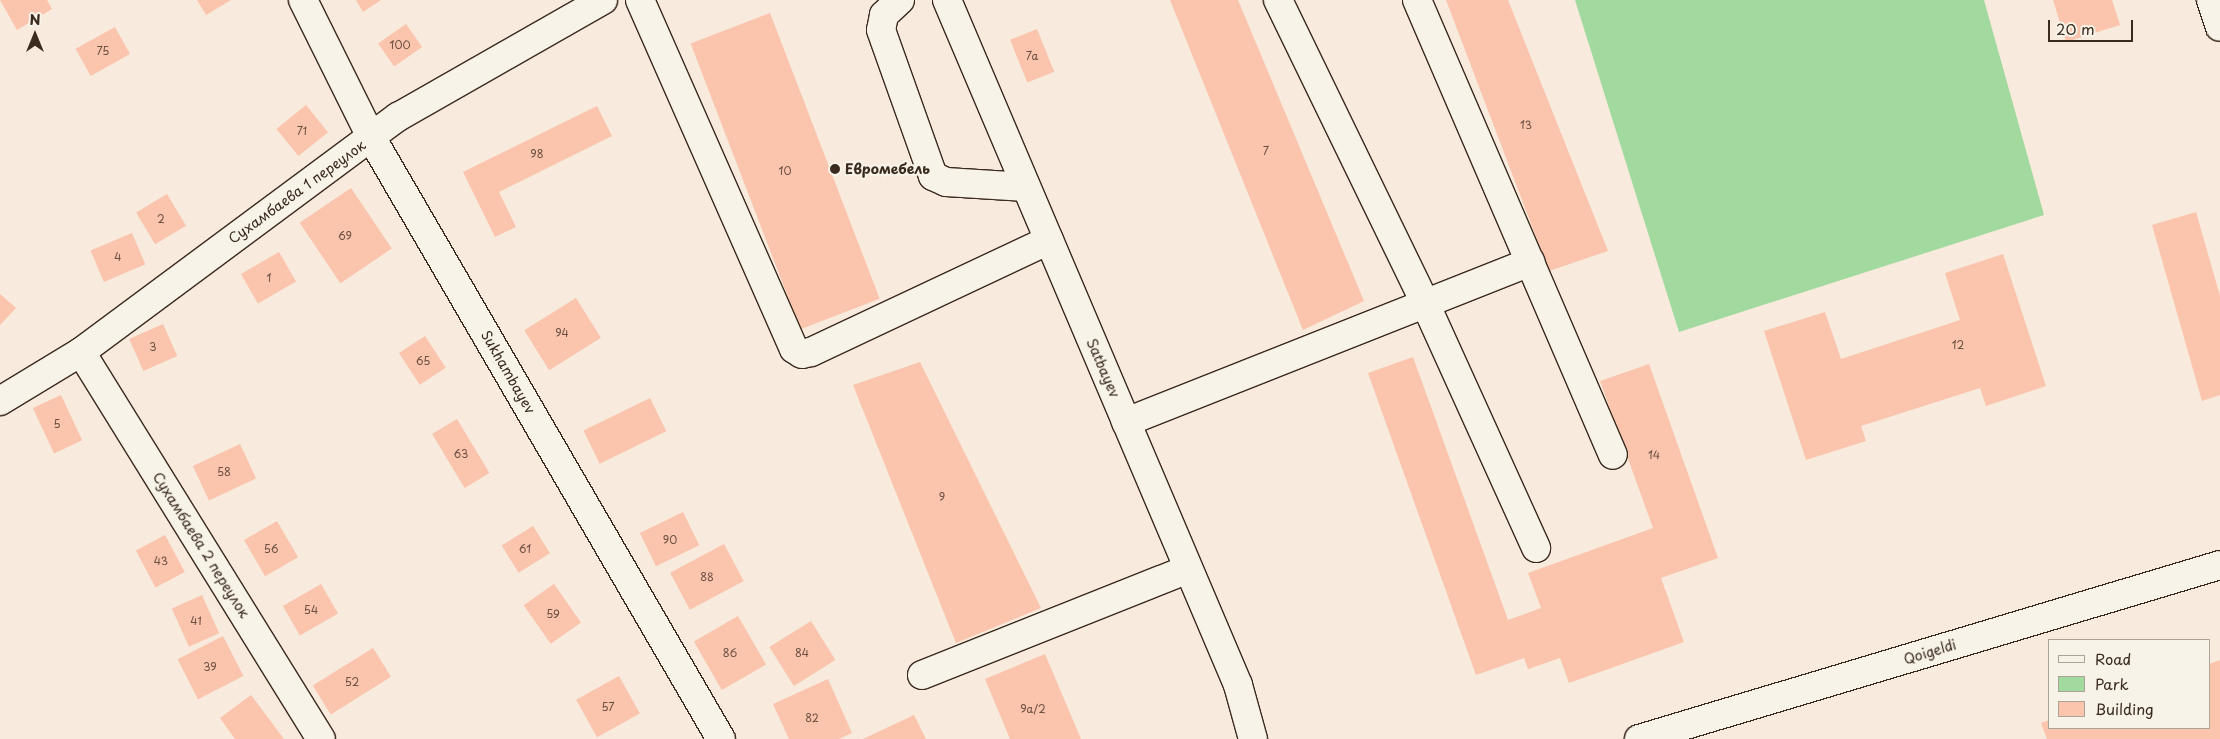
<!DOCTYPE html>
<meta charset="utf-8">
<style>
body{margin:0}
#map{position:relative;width:2220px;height:739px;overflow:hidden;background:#f8eadc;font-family:"Playpen Sans",sans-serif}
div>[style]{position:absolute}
.green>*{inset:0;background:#a2d99e}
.building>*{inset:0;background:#fac4ad;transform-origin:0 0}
.roads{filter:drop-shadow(1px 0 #3b2a1e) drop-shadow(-1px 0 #3b2a1e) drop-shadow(0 1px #3b2a1e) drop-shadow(0 -1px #3b2a1e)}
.minor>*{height:28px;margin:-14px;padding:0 14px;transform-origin:14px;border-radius:14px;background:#f7f3e8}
.dots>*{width:14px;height:14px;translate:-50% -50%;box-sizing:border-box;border:2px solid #f7f3e8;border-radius:50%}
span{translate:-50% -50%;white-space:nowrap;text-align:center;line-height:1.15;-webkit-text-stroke:4.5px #f7f3e8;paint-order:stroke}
.number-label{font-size:11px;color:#6b5042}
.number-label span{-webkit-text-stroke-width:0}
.poi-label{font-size:14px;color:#3b2a1e;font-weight:700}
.left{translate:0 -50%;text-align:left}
.street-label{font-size:14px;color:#3b2a1e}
.legend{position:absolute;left:2048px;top:639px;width:162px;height:90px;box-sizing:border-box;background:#f7f3e8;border:1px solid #aca397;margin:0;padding:6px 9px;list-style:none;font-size:15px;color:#3b2a1e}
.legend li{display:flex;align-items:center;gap:10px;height:25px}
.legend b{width:25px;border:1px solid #aca397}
.north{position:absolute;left:10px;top:10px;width:50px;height:50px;-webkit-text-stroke:4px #f7f3e8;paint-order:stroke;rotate:0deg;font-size:14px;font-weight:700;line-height:20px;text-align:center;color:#3b2a1e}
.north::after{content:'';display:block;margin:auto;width:18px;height:22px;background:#3b2a1e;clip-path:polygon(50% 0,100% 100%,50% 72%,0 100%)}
.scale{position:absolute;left:2048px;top:20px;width:85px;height:22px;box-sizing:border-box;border:2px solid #3b2a1e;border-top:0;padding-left:6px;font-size:15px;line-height:18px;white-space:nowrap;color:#3b2a1e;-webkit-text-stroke:4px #f7f3e8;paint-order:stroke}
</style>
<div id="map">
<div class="green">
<div style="clip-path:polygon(1575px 0,1984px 0,2044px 215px,1679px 332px)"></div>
</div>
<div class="building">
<div style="clip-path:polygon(0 0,47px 0,52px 9px,17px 30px)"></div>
<div style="clip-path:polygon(197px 0,231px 0,206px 15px)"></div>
<div style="clip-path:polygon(356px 0,381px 0,363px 12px)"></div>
<div style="clip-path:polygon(1170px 0,1238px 0,1364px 301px,1303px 330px)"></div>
<div style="clip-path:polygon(1446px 0,1508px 0,1608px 251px,1549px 271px)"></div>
<div style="clip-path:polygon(2053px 0,2112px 0,2120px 25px,2066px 42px)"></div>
<div style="left:770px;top:13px;width:306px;height:85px;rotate:69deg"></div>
<div style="left:406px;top:24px;width:28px;height:34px;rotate:55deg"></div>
<div style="left:115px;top:27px;width:31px;height:45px;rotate:61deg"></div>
<div style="left:1037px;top:29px;width:46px;height:29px;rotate:68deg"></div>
<div style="left:306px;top:105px;width:35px;height:38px;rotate:51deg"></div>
<div style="clip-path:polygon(597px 106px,612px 136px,499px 192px,516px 227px,495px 237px,463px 172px)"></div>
<div style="left:351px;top:188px;width:73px;height:62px;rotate:56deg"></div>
<div style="left:167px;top:194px;width:37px;height:36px;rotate:59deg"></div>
<div style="clip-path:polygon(2196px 212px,2220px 296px,2220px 395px,2202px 401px,2152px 225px)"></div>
<div style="left:132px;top:233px;width:34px;height:45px;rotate:67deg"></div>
<div style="left:279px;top:252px;width:34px;height:44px;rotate:60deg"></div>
<div style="clip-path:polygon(2003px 254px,2046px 386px,1986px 406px,1980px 388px,1861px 426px,1866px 441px,1806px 460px,1764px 331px,1825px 312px,1841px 359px,1960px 320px,1945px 273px)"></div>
<div style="clip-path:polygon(0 294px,16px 308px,0 325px)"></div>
<div style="left:576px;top:298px;width:47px;height:61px;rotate:58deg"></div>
<div style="left:163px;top:324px;width:35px;height:37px;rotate:66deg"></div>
<div style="left:425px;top:336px;width:38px;height:31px;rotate:57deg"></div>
<div style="clip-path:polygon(1413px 357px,1508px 620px,1541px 608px,1528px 573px,1653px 528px,1600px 381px,1649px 364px,1718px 558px,1661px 578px,1684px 642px,1569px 683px,1560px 658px,1528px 669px,1524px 658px,1476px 675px,1368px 373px)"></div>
<div style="clip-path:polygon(920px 362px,1041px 608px,956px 643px,853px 385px)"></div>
<div style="left:61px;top:395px;width:50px;height:31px;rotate:65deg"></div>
<div style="left:650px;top:398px;width:37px;height:74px;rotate:64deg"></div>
<div style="left:457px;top:419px;width:63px;height:29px;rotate:59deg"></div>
<div style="left:240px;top:444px;width:38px;height:52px;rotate:65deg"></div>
<div style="left:683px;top:512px;width:37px;height:48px;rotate:64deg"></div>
<div style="left:277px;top:521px;width:42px;height:38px;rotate:60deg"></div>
<div style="left:533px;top:526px;width:32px;height:37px;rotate:58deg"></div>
<div style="left:165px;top:535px;width:42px;height:33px;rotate:62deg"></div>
<div style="left:724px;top:544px;width:42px;height:61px;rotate:62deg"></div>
<div style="left:321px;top:584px;width:34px;height:44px;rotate:60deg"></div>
<div style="left:554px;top:584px;width:47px;height:37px;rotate:55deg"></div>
<div style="left:202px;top:595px;width:42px;height:33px;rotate:66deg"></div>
<div style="left:738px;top:616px;width:56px;height:51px;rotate:60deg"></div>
<div style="left:811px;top:621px;width:46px;height:49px;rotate:58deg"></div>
<div style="left:223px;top:636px;width:45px;height:51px;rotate:63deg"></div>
<div style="left:373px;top:648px;width:34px;height:71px;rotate:58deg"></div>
<div style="clip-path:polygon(1045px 654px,1081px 739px,1010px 739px,985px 679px)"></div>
<div style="clip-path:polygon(2220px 660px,2220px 739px,2047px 739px,2041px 723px,2049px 720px,2049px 728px,2209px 728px,2209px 664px)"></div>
<div style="left:619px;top:676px;width:43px;height:49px;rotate:61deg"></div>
<div style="clip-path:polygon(828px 679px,852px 733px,839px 739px,789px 739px,773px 704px)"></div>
<div style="clip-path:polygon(251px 695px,284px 739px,235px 739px,220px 718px)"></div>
<div style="clip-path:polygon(914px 715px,926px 739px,863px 739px)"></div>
</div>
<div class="roads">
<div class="minor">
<div style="left:303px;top:0;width:153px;rotate:63.6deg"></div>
<div style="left:371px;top:137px;width:696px;rotate:59.83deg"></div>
<div style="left:640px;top:0;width:381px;rotate:66.2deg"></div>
<div style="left:794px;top:349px;width:9px;rotate:32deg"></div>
<div style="left:802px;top:354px;width:9px;rotate:-13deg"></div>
<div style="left:811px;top:352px;width:263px;rotate:-25.2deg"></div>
<div style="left:900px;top:0;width:22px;rotate:137deg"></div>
<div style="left:884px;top:15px;width:15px;rotate:101deg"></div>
<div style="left:881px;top:30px;width:155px;rotate:70.4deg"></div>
<div style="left:933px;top:176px;width:14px;rotate:25deg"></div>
<div style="left:946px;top:182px;width:80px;rotate:3.6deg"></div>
<div style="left:947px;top:0;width:744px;rotate:66.98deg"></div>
<div style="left:1238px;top:685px;width:56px;rotate:74.5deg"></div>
<div style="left:1278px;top:0;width:337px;rotate:64.1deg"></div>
<div style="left:1425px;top:303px;width:269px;rotate:65.6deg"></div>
<div style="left:1417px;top:0;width:495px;rotate:66.7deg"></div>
<div style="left:2211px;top:0;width:28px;rotate:72deg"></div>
<div style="left:81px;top:352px;width:455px;rotate:58.2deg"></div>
<div style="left:0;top:401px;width:95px;rotate:-31.2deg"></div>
<div style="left:81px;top:352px;width:395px;rotate:-36.6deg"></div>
<div style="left:398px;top:117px;width:236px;rotate:-29.7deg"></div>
<div style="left:1126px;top:422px;width:435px;rotate:-21.6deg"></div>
<div style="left:922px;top:675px;width:286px;rotate:-21.7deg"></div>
<div style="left:1639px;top:739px;width:606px;rotate:-16.67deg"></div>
</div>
</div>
<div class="dots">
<div style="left:835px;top:169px;background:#3b2a1e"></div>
</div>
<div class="number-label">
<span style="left:400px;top:45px">100</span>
<span style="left:103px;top:51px">75</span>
<span style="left:1032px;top:56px">7а</span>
<span style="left:1526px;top:125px">13</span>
<span style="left:302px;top:131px">71</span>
<span style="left:1266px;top:151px">7</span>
<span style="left:537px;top:154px">98</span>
<span style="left:785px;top:171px">10</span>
<span style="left:161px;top:219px">2</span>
<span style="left:345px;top:236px">69</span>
<span style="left:118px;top:257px">4</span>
<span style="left:269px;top:278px">1</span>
<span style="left:562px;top:333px">94</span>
<span style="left:1958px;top:345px">12</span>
<span style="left:153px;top:347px">3</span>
<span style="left:423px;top:361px">65</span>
<span style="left:57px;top:424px">5</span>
<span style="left:461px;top:454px">63</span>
<span style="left:1654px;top:455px">14</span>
<span style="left:224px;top:472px">58</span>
<span style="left:942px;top:497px">9</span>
<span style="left:670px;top:540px">90</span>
<span style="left:271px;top:549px">56</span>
<span style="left:525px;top:549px">61</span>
<span style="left:161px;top:561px">43</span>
<span style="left:707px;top:577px">88</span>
<span style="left:311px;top:610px">54</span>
<span style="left:553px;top:614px">59</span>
<span style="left:196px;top:621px">41</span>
<span style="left:730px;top:653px">86</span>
<span style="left:802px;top:653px">84</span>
<span style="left:210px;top:667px">39</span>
<span style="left:352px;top:682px">52</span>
<span style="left:608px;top:707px">57</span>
<span style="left:1033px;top:709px">9а/2</span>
<span style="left:812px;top:718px">82</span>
</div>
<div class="poi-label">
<span class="left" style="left:845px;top:169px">Евромебель</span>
</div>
<div class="street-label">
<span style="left:297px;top:192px;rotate:-36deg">Сухамбаева 1 переулок</span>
<span style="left:1103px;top:368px;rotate:67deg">Satbayev</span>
<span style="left:508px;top:372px;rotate:60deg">Sukhambayev</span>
<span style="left:201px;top:545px;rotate:58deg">Сухамбаева 2 переулок</span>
<span style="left:1930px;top:652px;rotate:-17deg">Qoigeldi</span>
</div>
<ul class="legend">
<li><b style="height:6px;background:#f7f3e8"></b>Road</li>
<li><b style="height:14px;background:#a2d99e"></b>Park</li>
<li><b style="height:14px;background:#fac4ad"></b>Building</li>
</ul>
<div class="north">N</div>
<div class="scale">20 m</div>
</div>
